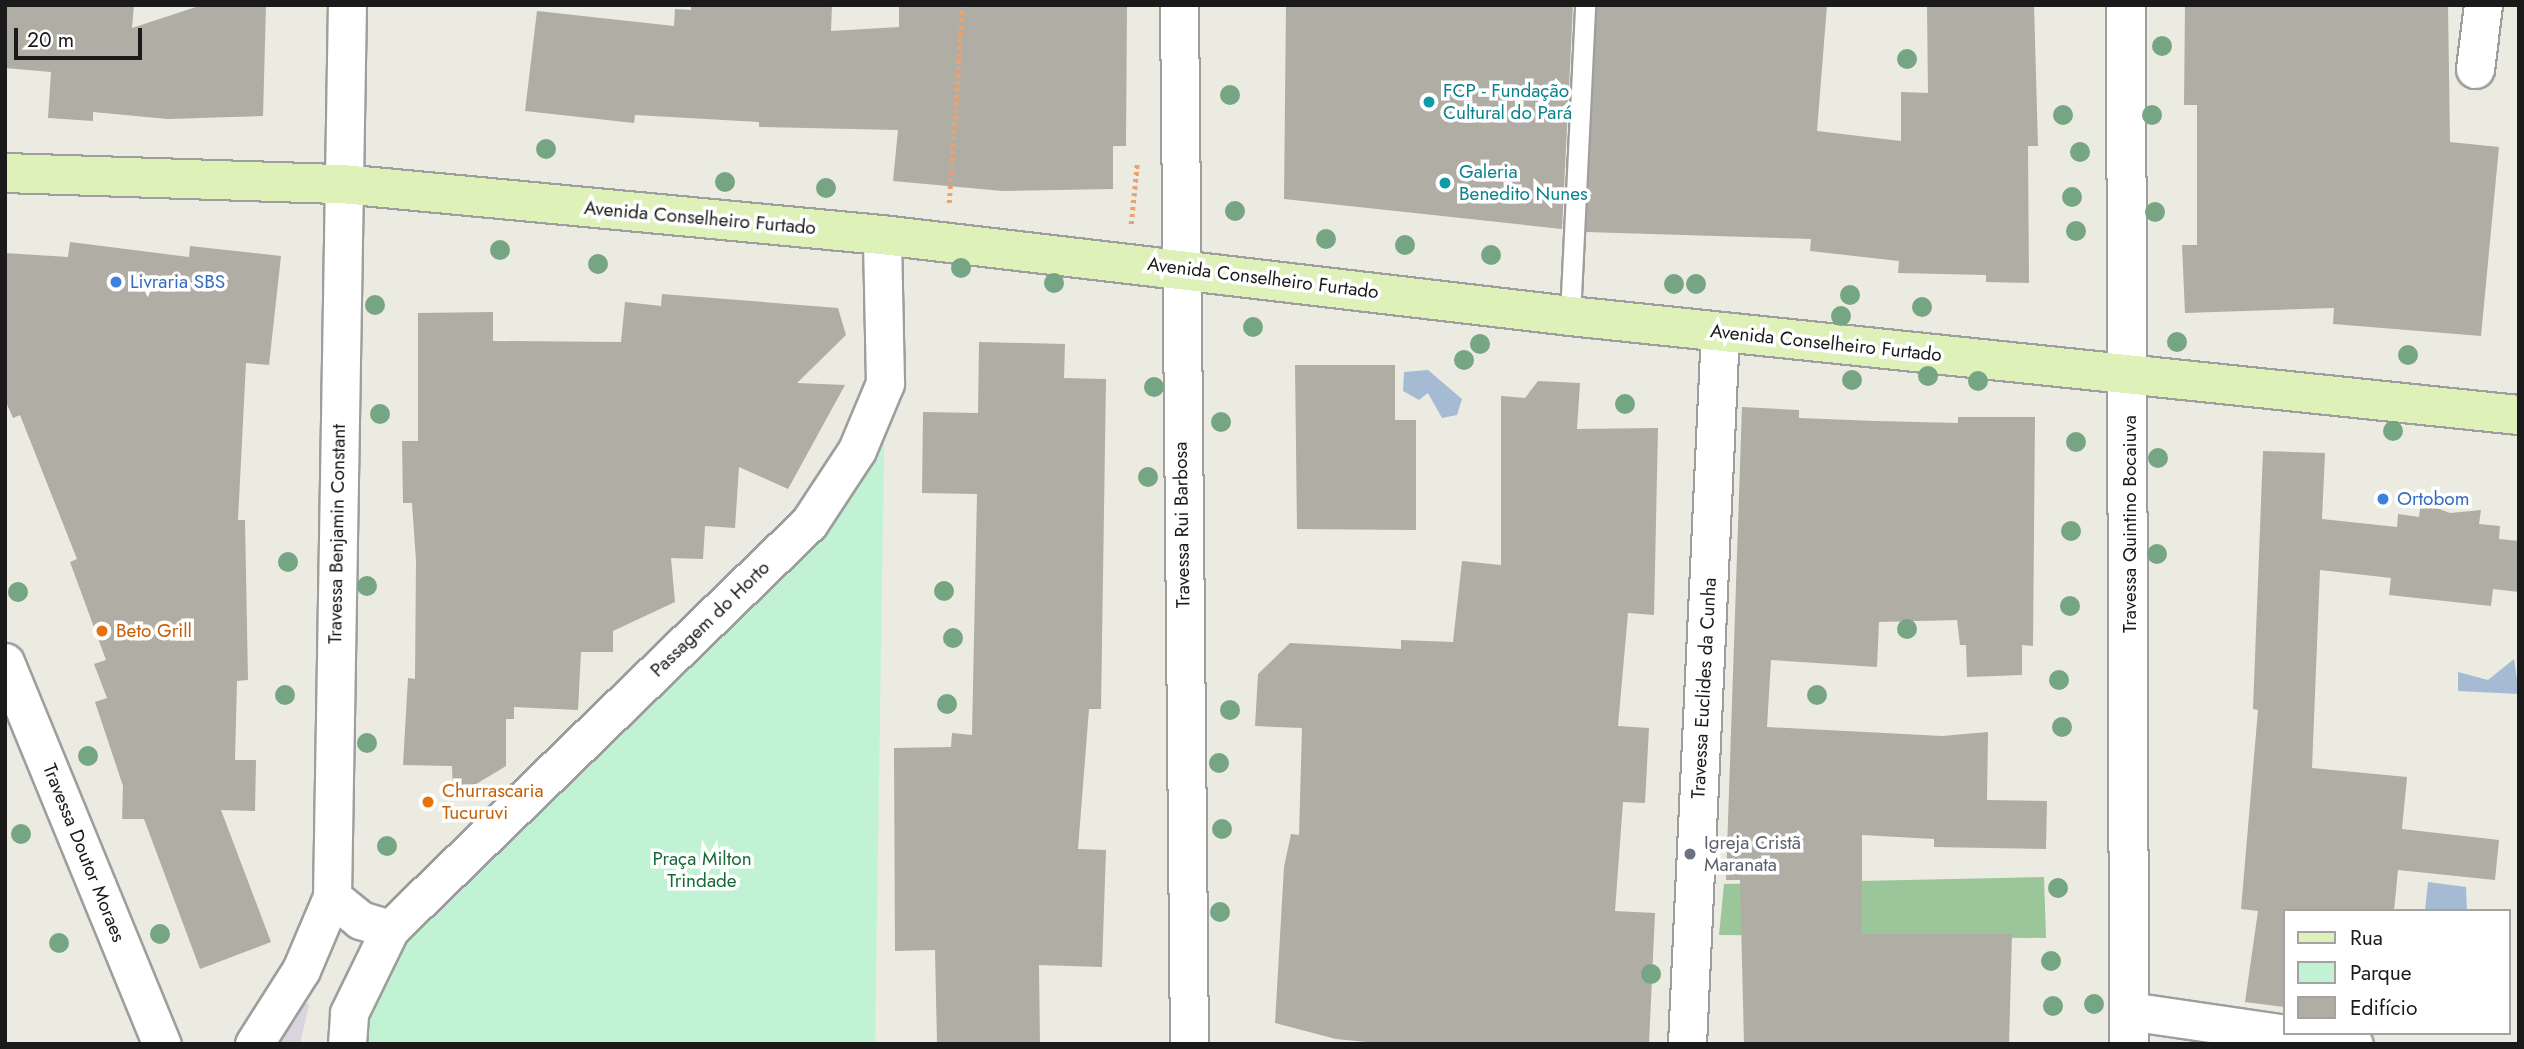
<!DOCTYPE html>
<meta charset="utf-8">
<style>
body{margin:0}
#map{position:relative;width:2524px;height:1049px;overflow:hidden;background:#ebebe1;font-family:Jost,sans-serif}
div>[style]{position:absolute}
.forest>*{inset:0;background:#9ac69a}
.park>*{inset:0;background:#c1f2d4}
.plaza>*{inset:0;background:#d9d5e0}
.water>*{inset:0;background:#a5bbd4}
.building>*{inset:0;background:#b0ada4}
.path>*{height:4.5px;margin-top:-2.25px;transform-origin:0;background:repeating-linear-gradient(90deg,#e9a373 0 3.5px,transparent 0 7px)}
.roads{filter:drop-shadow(2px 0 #9e9e9e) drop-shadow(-2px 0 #9e9e9e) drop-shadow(0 2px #9e9e9e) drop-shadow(0 -2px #9e9e9e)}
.service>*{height:19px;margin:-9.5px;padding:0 9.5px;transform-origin:9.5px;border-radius:9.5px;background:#fff}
.minor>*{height:37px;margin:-18.5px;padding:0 18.5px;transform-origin:18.5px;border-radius:18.5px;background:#fff}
.tertiary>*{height:38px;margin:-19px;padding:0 19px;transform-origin:19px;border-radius:19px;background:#fff}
.secondary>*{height:38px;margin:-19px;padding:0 19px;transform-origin:19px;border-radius:19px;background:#ddf1b9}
.trees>*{width:20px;height:20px;margin:-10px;border-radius:50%;background:#76a584}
.dots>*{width:19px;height:19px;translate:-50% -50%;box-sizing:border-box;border:4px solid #fff;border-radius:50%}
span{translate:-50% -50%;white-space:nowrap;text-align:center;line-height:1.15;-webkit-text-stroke:7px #fff;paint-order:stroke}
.culture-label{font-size:19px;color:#0d838f}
.left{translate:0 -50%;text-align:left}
.street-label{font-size:19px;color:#1a1a1a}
.shop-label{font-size:19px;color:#366cbe}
.food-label{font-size:19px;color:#c56008}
.worship-label{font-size:19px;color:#5b616d}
.park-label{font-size:19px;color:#166b37}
.frame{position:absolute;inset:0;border:7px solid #1a1a1a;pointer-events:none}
.legend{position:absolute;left:2283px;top:909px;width:228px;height:126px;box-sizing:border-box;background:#fff;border:2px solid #a3a3a3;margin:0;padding:9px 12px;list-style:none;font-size:21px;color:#1a1a1a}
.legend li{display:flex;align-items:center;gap:14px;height:35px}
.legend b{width:35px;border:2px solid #a3a3a3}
.scale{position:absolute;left:14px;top:28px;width:128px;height:32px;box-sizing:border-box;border:4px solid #1a1a1a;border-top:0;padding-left:9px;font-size:21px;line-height:24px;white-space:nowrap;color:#1a1a1a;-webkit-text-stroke:5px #fff;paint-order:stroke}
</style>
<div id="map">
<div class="forest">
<div style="clip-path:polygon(2044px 877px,2046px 938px,1719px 935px,1724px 884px)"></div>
</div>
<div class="park">
<div style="clip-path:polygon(885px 383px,875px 1044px,347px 1044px,390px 930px,809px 523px)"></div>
</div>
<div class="plaza">
<div style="clip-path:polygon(300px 997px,309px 1005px,300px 1044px,267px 1044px)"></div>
</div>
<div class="water">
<div style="clip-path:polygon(1428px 370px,1462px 399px,1457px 415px,1442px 418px,1428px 393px,1419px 400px,1403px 391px,1404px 372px)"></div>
<div style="clip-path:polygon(2514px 659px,2519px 694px,2458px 691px,2458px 672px,2488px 680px)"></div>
<div style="clip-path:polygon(2428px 882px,2466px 887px,2467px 911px,2425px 911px)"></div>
</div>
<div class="building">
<div style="clip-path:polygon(5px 5px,134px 5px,132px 28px,202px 5px,266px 5px,263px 116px,168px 119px,93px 112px,93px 121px,48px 118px,51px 72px,5px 68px)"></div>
<div style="clip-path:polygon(691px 5px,832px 5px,831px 31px,899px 27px,899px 5px,1127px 5px,1126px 146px,1113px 146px,1113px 189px,1003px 191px,893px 181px,898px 130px,759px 127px,759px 122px,635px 115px,634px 123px,525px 111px,537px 11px,674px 26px,675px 9px,691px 10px)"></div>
<div style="clip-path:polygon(1286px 5px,1573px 5px,1562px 229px,1284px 199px)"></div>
<div style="clip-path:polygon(1597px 5px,1827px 5px,1817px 131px,1901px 141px,1901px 92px,1928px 93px,1927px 5px,2034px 5px,2038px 146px,2028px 146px,2029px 283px,1986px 282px,1986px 275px,1898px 273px,1899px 261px,1810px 251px,1811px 239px,1586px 232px)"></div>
<div style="clip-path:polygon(2185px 5px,2448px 5px,2450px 142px,2499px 147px,2481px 336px,2333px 324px,2334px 308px,2185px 313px,2182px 245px,2197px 245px,2197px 105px,2184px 105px)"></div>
<div style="clip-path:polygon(70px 242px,189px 257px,190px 246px,281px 256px,269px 365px,246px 363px,238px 520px,245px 520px,248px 680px,237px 681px,235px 760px,256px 760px,255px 811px,221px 810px,271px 942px,200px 969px,144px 819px,122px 819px,123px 786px,95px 702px,107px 698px,94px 664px,106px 660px,70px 562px,77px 559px,20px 415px,13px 418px,5px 400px,5px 253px,68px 257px)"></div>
<div style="clip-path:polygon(662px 294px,838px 308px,846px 335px,797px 383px,845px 385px,788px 489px,739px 467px,735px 528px,705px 526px,703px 559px,671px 558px,675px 602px,613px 631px,613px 652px,581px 652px,578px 710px,514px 707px,514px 719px,506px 719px,506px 766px,453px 798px,452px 766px,403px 765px,408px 678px,415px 679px,416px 561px,412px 503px,403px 503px,402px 441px,418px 441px,418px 313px,493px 312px,493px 341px,621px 342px,625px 302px,661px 306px)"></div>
<div style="clip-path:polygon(979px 342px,1065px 344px,1064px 378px,1106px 379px,1101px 709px,1089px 709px,1078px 849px,1106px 850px,1102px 967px,1039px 965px,1040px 1044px,937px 1044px,935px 950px,895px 951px,894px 748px,951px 747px,952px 733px,972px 735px,977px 494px,922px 493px,923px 412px,978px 413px)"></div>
<div style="clip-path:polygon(1295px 365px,1395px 365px,1395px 420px,1416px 420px,1416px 530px,1297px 529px)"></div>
<div style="clip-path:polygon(1538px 381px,1580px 383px,1577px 429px,1658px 428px,1654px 615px,1628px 613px,1618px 726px,1649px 728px,1645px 803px,1623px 802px,1615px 911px,1655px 913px,1649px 1044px,1387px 1044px,1336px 1039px,1275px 1023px,1284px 867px,1291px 834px,1299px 835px,1302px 728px,1255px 726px,1258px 674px,1290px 643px,1401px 649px,1401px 640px,1453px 642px,1462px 561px,1501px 565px,1501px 396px,1525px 398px)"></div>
<div style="clip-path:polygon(1742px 407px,1799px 410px,1799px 418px,1876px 421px,1958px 423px,1958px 417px,2035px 417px,2033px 646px,2022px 645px,2022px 675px,1967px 677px,1966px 645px,1960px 645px,1957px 620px,1879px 622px,1877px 667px,1771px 660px,1767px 727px,1942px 736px,1988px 732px,1987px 800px,2047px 801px,2046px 849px,1934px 847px,1934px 839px,1862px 835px,1862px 934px,2012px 934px,2009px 1044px,1744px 1044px,1740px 880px,1726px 880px)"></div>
<div style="clip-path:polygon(2263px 451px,2325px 453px,2322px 519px,2397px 527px,2398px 514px,2419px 517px,2421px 502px,2450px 513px,2481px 510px,2479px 524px,2500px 526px,2499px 539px,2519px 541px,2519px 592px,2493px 589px,2491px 606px,2389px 595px,2391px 578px,2320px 570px,2312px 768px,2407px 777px,2402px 829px,2499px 840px,2495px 880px,2398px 870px,2394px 911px,2284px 911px,2284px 1007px,2245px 1002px,2258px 911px,2241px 909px,2258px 710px,2253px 709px)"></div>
</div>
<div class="path">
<div style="left:949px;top:203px;width:198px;rotate:-86.2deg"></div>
<div style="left:1131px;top:224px;width:60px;rotate:-84.3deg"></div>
</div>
<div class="roads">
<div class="service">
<div style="left:1570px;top:316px;width:311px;rotate:-87.2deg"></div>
</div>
<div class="minor">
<div style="left:1179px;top:5px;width:1039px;rotate:89.45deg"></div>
<div style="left:2475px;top:69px;width:64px;rotate:-82.9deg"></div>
<div style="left:5px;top:662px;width:413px;rotate:67.7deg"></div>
<div style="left:332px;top:897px;width:36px;rotate:39deg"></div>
<div style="left:360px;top:920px;width:31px;rotate:17deg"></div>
<div style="left:2129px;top:1011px;width:227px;rotate:8.3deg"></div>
<div style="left:254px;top:1044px;width:88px;rotate:-57.6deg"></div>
<div style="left:301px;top:970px;width:79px;rotate:-67deg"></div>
<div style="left:332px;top:897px;width:892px;rotate:-89.04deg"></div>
<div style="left:347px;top:1044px;width:31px;rotate:-86deg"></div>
<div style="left:349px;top:1013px;width:93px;rotate:-64deg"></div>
<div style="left:390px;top:929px;width:583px;rotate:-44.1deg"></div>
<div style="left:809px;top:523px;width:87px;rotate:-56.7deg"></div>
<div style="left:857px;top:450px;width:73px;rotate:-67.3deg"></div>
<div style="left:885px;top:383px;width:148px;rotate:-91.2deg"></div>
<div style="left:1687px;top:1044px;width:713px;rotate:-87.35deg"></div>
</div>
<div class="tertiary">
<div style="left:2126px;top:5px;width:1039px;rotate:89.83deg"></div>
</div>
<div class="secondary">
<div style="left:5px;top:173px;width:337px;rotate:1.9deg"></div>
<div style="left:342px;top:184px;width:542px;rotate:5.4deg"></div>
<div style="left:882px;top:235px;width:693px;rotate:6.71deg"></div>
<div style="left:1570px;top:316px;width:954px;rotate:5.96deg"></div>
</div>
</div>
<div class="trees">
<div style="left:2162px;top:46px"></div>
<div style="left:1907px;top:59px"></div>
<div style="left:1230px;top:95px"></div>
<div style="left:2063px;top:115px"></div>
<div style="left:2152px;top:115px"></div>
<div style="left:546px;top:149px"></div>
<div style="left:2080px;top:152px"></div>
<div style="left:725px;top:182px"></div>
<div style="left:826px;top:188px"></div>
<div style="left:2072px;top:197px"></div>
<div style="left:1235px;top:211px"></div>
<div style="left:2155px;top:212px"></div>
<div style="left:2076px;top:231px"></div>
<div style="left:1326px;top:239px"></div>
<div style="left:1405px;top:245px"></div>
<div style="left:500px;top:250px"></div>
<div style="left:1491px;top:255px"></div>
<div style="left:598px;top:264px"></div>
<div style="left:961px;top:268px"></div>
<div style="left:1054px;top:283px"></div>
<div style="left:1674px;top:284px"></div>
<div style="left:1696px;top:284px"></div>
<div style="left:1850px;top:295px"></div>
<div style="left:375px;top:305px"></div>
<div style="left:1922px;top:307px"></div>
<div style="left:1841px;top:316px"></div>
<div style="left:1253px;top:327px"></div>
<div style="left:2177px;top:342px"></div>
<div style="left:1480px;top:344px"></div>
<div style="left:2408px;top:355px"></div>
<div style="left:1464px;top:360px"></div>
<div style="left:1928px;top:376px"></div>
<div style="left:1852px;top:380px"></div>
<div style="left:1978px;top:381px"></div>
<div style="left:1154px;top:387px"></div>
<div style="left:1625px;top:404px"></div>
<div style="left:380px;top:414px"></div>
<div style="left:1221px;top:422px"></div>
<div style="left:2393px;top:431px"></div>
<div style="left:2076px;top:442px"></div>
<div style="left:2158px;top:458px"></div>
<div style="left:1148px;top:477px"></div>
<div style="left:2071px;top:531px"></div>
<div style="left:2157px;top:554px"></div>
<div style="left:288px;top:562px"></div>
<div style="left:367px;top:586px"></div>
<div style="left:944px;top:591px"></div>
<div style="left:18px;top:592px"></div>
<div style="left:2070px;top:606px"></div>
<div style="left:1907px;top:629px"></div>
<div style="left:953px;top:638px"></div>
<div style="left:2059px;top:680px"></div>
<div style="left:285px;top:695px"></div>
<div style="left:1817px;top:695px"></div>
<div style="left:947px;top:704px"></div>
<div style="left:1230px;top:710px"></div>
<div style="left:2062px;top:727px"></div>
<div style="left:367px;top:743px"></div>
<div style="left:88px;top:756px"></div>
<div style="left:1219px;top:763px"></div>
<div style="left:1222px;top:829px"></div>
<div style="left:21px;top:834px"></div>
<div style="left:387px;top:846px"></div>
<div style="left:2058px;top:888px"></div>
<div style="left:1220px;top:912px"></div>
<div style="left:160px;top:934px"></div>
<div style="left:59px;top:943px"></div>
<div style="left:2051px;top:961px"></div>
<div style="left:1651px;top:974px"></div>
<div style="left:2094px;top:1004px"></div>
<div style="left:2053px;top:1006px"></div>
</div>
<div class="dots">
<div style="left:1429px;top:102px;background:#0f9aa8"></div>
<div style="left:1445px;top:183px;background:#0f9aa8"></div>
<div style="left:116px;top:282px;background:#3f7fe0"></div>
<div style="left:2383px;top:499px;background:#3f7fe0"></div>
<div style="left:102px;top:631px;background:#e8710a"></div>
<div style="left:428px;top:802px;background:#e8710a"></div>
<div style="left:1690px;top:854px;background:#6b7280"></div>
</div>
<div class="culture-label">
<span class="left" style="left:1443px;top:102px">FCP - Fundação<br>Cultural do Pará</span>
<span class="left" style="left:1459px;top:183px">Galeria<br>Benedito Nunes</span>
</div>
<div class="street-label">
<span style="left:700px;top:218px;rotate:5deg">Avenida Conselheiro Furtado</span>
<span style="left:1263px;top:278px;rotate:7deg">Avenida Conselheiro Furtado</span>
<span style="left:1826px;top:343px;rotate:6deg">Avenida Conselheiro Furtado</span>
<span style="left:2130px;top:524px;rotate:-90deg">Travessa Quintino Bocaiuva</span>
<span style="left:1182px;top:525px;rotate:-91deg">Travessa Rui Barbosa</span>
<span style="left:337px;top:534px;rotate:-89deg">Travessa Benjamin Constant</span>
<span style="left:710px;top:619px;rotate:-44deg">Passagem do Horto</span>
<span style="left:1704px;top:688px;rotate:-87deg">Travessa Euclides da Cunha</span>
<span style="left:84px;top:853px;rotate:68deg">Travessa Doutor Moraes</span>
</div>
<div class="shop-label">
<span class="left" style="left:130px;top:282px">Livraria SBS</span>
<span class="left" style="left:2397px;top:499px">Ortobom</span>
</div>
<div class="food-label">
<span class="left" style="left:116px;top:631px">Beto Grill</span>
<span class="left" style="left:442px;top:802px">Churrascaria<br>Tucuruvi</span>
</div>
<div class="worship-label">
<span class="left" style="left:1704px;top:854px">Igreja Cristã<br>Maranata</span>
</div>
<div class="park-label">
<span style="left:702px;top:870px">Praça Milton<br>Trindade</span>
</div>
<div class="frame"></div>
<ul class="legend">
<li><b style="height:9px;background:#ddf1b9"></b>Rua</li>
<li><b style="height:19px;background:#c1f2d4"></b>Parque</li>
<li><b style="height:19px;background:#b0ada4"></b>Edifício</li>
</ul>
<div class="scale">20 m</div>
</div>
